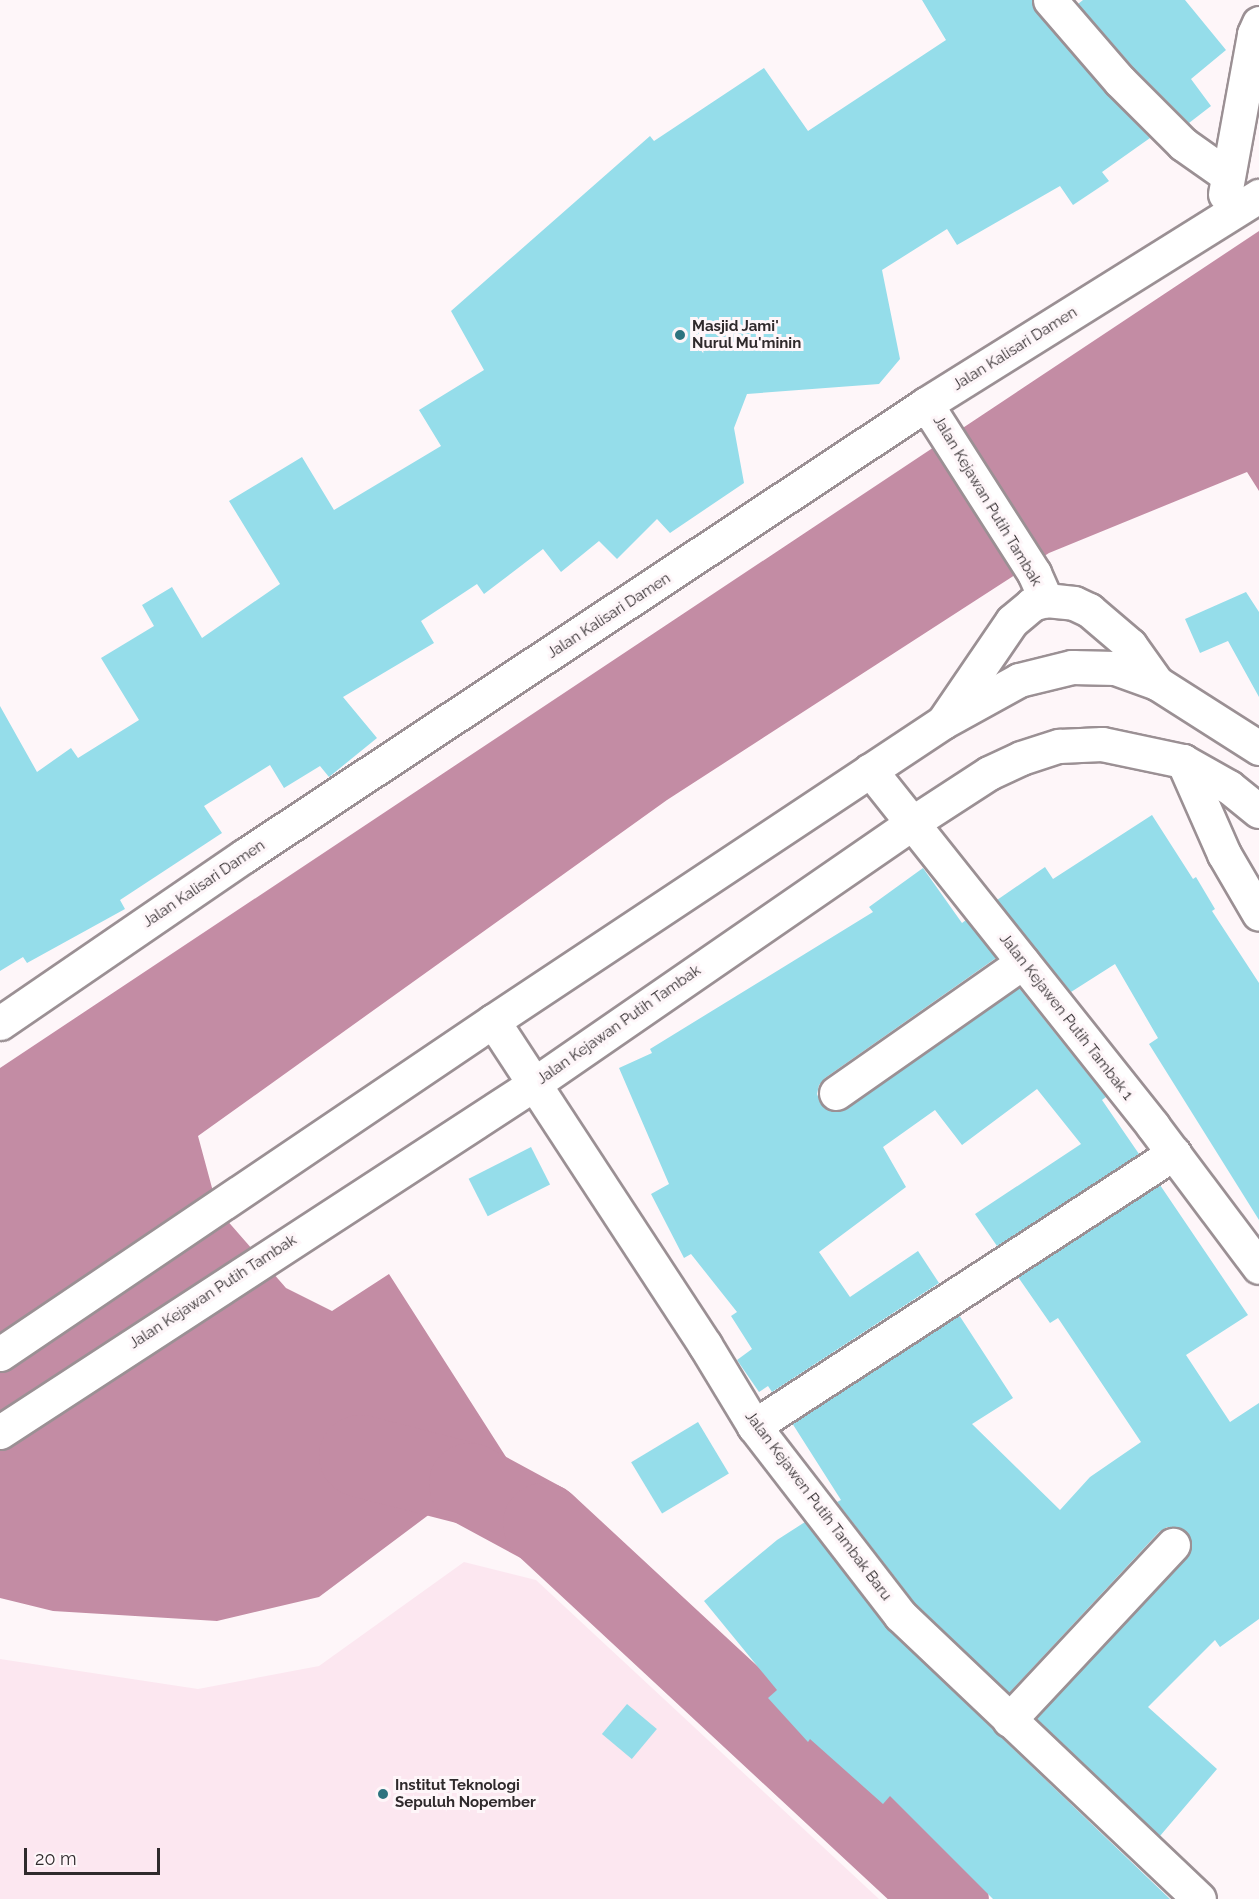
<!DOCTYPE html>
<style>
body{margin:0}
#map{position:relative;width:1259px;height:1899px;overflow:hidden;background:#fef6f9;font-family:Raleway,sans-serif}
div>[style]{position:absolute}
.built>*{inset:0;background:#fce7f0}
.water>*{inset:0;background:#c38ca4}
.river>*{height:82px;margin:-41px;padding:0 41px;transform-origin:41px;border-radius:41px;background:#c38ca4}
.building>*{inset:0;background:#95ddea;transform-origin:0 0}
.roads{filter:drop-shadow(2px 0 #9b9094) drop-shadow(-2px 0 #9b9094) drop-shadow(0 2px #9b9094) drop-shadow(0 -2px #9b9094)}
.minor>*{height:33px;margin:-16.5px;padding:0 16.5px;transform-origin:16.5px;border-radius:16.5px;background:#fff}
.tertiary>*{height:33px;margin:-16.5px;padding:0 16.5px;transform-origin:16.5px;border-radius:16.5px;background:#fff}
.dots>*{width:16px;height:16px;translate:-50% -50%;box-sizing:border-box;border:3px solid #fef6f9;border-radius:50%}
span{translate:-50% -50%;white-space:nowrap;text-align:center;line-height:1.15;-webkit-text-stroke:6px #fef6f9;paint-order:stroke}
.poi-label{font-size:15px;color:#2f2a2c;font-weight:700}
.left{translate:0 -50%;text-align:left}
.street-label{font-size:15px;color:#2f2a2c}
.scale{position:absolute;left:24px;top:1848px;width:136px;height:27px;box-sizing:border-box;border:3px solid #2f2a2c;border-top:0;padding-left:8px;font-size:18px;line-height:21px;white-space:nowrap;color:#2f2a2c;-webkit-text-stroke:4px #fef6f9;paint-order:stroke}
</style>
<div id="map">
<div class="built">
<div style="clip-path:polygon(464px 1562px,536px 1580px,879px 1899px,0 1899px,0 1659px,198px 1689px,319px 1666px)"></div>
</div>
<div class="water">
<div style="clip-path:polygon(1259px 231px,1259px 491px,1247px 472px,1049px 553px,667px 800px,198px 1136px,218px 1210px,286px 1288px,332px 1311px,389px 1274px,506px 1457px,319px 1597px,217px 1621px,53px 1611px,0 1598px,0 1068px)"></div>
</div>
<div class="river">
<div style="left:360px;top:1456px;width:114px;rotate:14.3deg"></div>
<div style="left:470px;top:1484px;width:84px;rotate:28.4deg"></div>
<div style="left:544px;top:1524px;width:551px;rotate:42.87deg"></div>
</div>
<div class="building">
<div style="clip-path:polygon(922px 0,1032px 0,1036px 12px,1106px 93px,1150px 138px,1102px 172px,1109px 181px,1073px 205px,1060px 186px,957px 245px,947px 229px,882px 270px,900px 359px,879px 384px,747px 394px,734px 428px,744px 483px,670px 533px,657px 519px,617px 559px,599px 541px,561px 572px,543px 549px,484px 594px,477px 584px,421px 621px,434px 643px,343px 697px,377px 738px,329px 777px,320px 766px,284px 788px,270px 765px,204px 806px,222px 833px,120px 900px,125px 909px,27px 963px,23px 957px,0 971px,0 706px,37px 772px,71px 748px,78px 758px,139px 720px,101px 658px,154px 626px,142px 605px,172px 587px,202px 638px,280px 584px,229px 501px,302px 457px,334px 510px,441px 446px,419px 410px,484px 370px,451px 311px,650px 136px,654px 141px,764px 68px,808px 131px,946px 40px)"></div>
<div style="clip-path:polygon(1083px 0,1185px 0,1226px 50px,1191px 79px,1211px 106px,1189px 123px,1134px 68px,1078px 4px)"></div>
<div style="clip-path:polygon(1246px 592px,1259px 612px,1259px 697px,1228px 641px,1200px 653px,1185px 619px)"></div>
<div style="clip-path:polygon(1152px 815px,1193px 879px,1196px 877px,1215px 909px,1212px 911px,1259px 983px,1259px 1220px,1149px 1044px,1158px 1038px,1115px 964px,1071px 992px,997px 900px,1045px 867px,1053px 879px)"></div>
<div style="clip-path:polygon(923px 868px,962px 923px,966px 920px,996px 958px,825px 1078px,819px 1085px,817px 1094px,821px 1104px,828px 1110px,837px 1112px,847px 1108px,1019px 988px,1106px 1097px,1102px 1100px,1139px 1154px,997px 1246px,975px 1214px,1081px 1144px,1037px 1089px,962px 1145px,935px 1110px,883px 1147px,906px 1187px,819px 1252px,850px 1297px,918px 1251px,939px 1283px,772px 1392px,768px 1386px,759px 1392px,737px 1360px,752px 1349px,731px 1316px,737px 1312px,691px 1254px,684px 1258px,651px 1194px,669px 1184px,619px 1068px,652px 1053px,650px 1049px,873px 912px,869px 907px)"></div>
<div style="left:531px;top:1147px;width:42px;height:70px;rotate:63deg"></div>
<div style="clip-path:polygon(1160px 1185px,1248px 1315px,1186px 1355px,1230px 1422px,1259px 1403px,1259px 1619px,1220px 1647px,1215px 1640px,1148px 1707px,1217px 1769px,1160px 1836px,1036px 1718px,1187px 1558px,1191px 1549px,1191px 1540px,1186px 1532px,1177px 1527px,1167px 1527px,1159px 1532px,1009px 1693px,914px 1602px,837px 1502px,841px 1500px,792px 1423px,959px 1315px,1013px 1398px,972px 1424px,1060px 1510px,1090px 1477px,1141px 1442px,1058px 1318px,1050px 1323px,1018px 1277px)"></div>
<div style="left:698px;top:1422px;width:60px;height:78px;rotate:59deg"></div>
<div style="clip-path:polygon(805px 1522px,887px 1628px,1170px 1899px,993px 1899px,890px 1796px,883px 1804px,810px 1739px,808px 1742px,768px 1698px,777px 1690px,704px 1601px,777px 1540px)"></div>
<div style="left:627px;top:1704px;width:39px;height:39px;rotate:40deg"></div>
</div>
<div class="roads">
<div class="minor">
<div style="left:1050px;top:0;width:107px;rotate:49.2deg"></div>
<div style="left:1120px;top:81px;width:89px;rotate:45deg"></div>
<div style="left:1183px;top:144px;width:54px;rotate:35.2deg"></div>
<div style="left:1225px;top:194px;width:163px;rotate:-79.7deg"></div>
<div style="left:1254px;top:34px;width:12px;rotate:-66deg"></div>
<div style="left:926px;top:404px;width:201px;rotate:57.4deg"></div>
<div style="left:1034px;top:573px;width:30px;rotate:66deg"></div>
<div style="left:943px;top:722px;width:122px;rotate:-55.7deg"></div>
<div style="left:1012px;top:621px;width:26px;rotate:-40deg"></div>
<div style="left:1032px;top:604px;width:15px;rotate:-16deg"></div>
<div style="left:1046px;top:600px;width:28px;rotate:6deg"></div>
<div style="left:1074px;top:603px;width:17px;rotate:25deg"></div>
<div style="left:1089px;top:610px;width:54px;rotate:40.5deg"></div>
<div style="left:1130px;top:645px;width:47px;rotate:54.6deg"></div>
<div style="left:1183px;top:761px;width:102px;rotate:66.2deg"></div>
<div style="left:1224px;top:854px;width:69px;rotate:59.7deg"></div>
<div style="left:870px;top:770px;width:455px;rotate:51.5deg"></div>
<div style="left:1153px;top:1126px;width:176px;rotate:53.1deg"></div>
<div style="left:493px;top:1021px;width:387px;rotate:56.8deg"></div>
<div style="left:705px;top:1345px;width:95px;rotate:58.8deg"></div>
<div style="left:754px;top:1426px;width:239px;rotate:52.3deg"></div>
<div style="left:900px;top:1615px;width:412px;rotate:43.5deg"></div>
<div style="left:0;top:1023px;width:296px;rotate:-34.4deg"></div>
<div style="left:244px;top:856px;width:818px;rotate:-33.53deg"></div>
<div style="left:926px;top:404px;width:393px;rotate:-32deg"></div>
<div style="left:836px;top:1093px;width:228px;rotate:-35deg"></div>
<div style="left:754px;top:1426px;width:501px;rotate:-33.02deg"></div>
<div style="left:1009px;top:1720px;width:240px;rotate:-46.9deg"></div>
</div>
<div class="tertiary">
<div style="left:0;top:1354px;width:595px;rotate:-34.04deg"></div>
<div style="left:493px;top:1021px;width:540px;rotate:-33.6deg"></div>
<div style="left:943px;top:722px;width:87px;rotate:-28.9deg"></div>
<div style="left:1019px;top:680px;width:55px;rotate:-13.8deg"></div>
<div style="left:1072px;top:667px;width:43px;rotate:1.3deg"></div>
<div style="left:1115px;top:668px;width:45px;rotate:19.7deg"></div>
<div style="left:1157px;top:683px;width:121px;rotate:32.5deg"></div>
<div style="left:0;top:1432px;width:637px;rotate:-33.09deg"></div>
<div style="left:534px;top:1084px;width:459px;rotate:-34.6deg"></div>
<div style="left:912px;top:823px;width:92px;rotate:-33deg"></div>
<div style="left:989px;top:773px;width:35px;rotate:-25deg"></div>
<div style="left:1021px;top:758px;width:40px;rotate:-18deg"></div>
<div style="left:1059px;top:746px;width:43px;rotate:-2.7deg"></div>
<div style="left:1102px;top:744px;width:83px;rotate:11.9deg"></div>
<div style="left:1183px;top:761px;width:53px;rotate:29.5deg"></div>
<div style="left:1229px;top:787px;width:38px;rotate:39deg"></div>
</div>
</div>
<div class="dots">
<div style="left:680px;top:335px;background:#2d747f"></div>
<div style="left:383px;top:1794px;background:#2d747f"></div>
</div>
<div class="poi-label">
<span class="left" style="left:692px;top:335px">Masjid Jami'<br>Nurul Mu'minin</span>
<span class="left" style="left:395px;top:1794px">Institut Teknologi<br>Sepuluh Nopember</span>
</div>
<div class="street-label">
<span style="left:1015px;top:349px;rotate:-32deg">Jalan Kalisari Damen</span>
<span style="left:987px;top:501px;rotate:59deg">Jalan Kejawan Putih Tambak</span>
<span style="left:609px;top:616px;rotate:-33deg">Jalan Kalisari Damen</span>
<span style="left:204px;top:884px;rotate:-34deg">Jalan Kalisari Damen</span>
<span style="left:1066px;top:1017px;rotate:52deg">Jalan Kejawen Putih Tambak 1</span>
<span style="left:619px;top:1025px;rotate:-35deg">Jalan Kejawan Putih Tambak</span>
<span style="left:213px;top:1292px;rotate:-33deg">Jalan Kejawan Putih Tambak</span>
<span style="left:818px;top:1506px;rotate:53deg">Jalan Kejawen Putih Tambak Baru</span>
</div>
<div class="scale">20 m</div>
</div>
